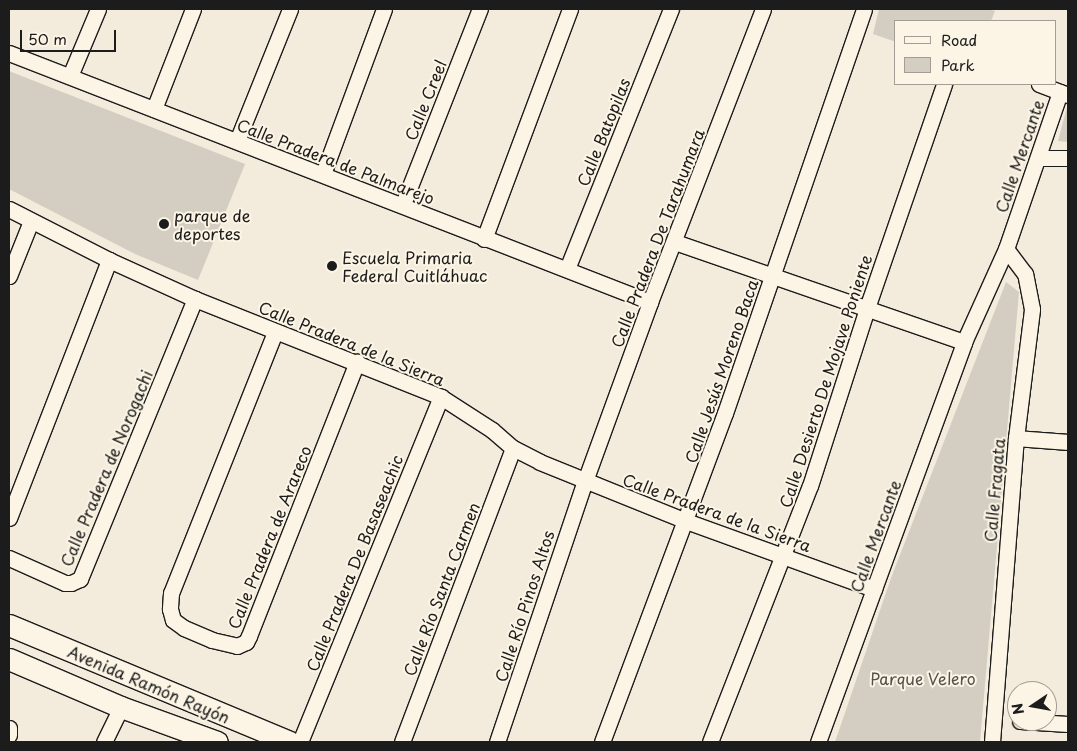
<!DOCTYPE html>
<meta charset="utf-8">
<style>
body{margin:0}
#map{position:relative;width:1077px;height:751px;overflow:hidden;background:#f3ecdd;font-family:"Playpen Sans",sans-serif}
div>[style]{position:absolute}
.green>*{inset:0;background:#d3cec1}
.roads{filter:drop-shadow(1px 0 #1c1c1c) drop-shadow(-1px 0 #1c1c1c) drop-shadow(0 1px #1c1c1c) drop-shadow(0 -1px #1c1c1c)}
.street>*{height:15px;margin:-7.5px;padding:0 7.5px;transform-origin:7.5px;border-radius:7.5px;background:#fcf5e5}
.secondary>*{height:21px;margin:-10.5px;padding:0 10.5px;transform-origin:10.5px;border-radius:10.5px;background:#fcf5e5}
.dots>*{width:14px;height:14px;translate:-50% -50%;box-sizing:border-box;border:2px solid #fcf5e5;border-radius:50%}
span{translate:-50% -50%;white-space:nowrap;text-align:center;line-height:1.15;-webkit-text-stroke:4px #fcf5e5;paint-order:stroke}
.street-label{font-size:16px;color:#1c1c1c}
.poi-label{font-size:16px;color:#1c1c1c}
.left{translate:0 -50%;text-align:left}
.park-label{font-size:16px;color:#53514e}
.frame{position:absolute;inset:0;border:10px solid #1c1c1c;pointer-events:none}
.legend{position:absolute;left:894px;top:20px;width:162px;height:65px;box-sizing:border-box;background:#fcf5e5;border:1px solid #a29e95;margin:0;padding:6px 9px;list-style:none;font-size:15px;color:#1c1c1c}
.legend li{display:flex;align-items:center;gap:10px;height:25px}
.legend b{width:25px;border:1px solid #a29e95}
.north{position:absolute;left:1007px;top:681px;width:50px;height:50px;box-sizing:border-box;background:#fcf5e5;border:1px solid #a29e95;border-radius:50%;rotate:258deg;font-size:14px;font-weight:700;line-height:20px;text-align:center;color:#1c1c1c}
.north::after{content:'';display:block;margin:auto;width:18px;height:22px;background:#1c1c1c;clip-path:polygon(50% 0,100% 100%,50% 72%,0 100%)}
.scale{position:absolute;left:20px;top:30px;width:96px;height:22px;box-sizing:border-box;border:2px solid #1c1c1c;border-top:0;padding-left:6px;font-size:15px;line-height:18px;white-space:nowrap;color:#1c1c1c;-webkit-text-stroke:4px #fcf5e5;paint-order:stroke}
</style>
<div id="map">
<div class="green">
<div style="clip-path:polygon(879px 9px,988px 9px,995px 11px,991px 21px,896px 21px,896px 42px,873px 34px)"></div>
<div style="clip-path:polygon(9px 71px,245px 164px,198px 280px,135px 254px,9px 189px)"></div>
<div style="clip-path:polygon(1067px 107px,1068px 142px,1058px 141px)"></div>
<div style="clip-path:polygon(1006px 282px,1019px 292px,980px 742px,835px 742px,891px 578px)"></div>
</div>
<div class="roads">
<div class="street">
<div style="left:9px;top:53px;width:688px;rotate:21.23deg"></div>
<div style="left:70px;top:76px;width:73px;rotate:-67.3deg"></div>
<div style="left:1039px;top:84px;width:31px;rotate:21deg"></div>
<div style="left:154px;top:109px;width:107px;rotate:-68.7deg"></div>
<div style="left:237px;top:141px;width:142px;rotate:-68.1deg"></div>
<div style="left:1038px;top:158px;width:30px"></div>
<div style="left:323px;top:174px;width:176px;rotate:-69.7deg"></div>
<div style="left:403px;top:204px;width:210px;rotate:-68.5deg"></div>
<div style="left:9px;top:209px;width:112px;rotate:27deg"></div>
<div style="left:109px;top:260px;width:94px;rotate:24.4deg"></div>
<div style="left:195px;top:299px;width:265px;rotate:21.7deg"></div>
<div style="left:441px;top:397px;width:61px;rotate:32.9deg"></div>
<div style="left:492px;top:430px;width:28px;rotate:41deg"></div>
<div style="left:513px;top:448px;width:30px;rotate:27deg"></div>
<div style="left:540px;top:462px;width:157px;rotate:22deg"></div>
<div style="left:686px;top:521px;width:200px;rotate:19.9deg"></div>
<div style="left:484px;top:239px;width:246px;rotate:-69.5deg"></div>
<div style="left:675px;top:242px;width:306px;rotate:19.1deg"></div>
<div style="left:567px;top:269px;width:280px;rotate:-68.2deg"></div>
<div style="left:9px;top:276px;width:59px;rotate:-68.2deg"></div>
<div style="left:275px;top:332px;width:281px;rotate:111.7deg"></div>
<div style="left:171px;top:593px;width:16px;rotate:94deg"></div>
<div style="left:170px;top:609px;width:11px;rotate:75deg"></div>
<div style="left:173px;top:620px;width:14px;rotate:36deg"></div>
<div style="left:184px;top:628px;width:30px;rotate:23deg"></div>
<div style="left:212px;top:640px;width:26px;rotate:13deg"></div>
<div style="left:237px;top:646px;width:10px;rotate:-24deg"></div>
<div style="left:246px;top:642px;width:7px;rotate:-63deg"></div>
<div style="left:249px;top:636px;width:295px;rotate:-68.5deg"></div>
<div style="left:1016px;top:438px;width:52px;rotate:4.4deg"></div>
<div style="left:9px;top:518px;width:277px;rotate:-68.8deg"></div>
<div style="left:9px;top:558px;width:61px;rotate:24.1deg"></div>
<div style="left:65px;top:583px;width:6px"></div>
<div style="left:71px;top:583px;width:10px;rotate:-24deg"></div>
<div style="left:80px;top:579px;width:303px;rotate:-67.7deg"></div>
<div style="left:1020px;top:721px;width:48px;rotate:3.6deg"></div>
<div style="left:9px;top:728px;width:7px;rotate:90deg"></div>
<div style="left:104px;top:742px;width:39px;rotate:-64deg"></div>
<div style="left:300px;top:742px;width:373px;rotate:-67.8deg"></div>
<div style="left:402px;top:742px;width:314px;rotate:-69.3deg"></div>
<div style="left:497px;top:742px;width:275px;rotate:-71.4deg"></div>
<div style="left:585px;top:481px;width:190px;rotate:-70deg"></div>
<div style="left:650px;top:302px;width:314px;rotate:-68.9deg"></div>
<div style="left:602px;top:742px;width:351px;rotate:-69.5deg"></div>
<div style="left:725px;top:413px;width:427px;rotate:-71deg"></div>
<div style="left:710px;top:742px;width:275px;rotate:-68.7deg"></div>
<div style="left:810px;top:486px;width:187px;rotate:-72.2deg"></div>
<div style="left:867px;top:308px;width:237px;rotate:-71deg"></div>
<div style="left:818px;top:742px;width:426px;rotate:-69.9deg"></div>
<div style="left:964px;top:342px;width:102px;rotate:-65.7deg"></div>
<div style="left:1006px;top:249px;width:166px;rotate:-71deg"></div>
<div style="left:992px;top:742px;width:305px;rotate:-85.5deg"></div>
<div style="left:1016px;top:438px;width:130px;rotate:-82.9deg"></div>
<div style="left:1032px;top:309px;width:36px;rotate:-101deg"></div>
<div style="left:1025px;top:274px;width:31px;rotate:-127deg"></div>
</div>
<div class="secondary">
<div style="left:9px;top:625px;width:304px;rotate:22.6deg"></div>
<div style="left:9px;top:659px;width:122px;rotate:23.2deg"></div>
<div style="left:121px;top:707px;width:102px;rotate:20deg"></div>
</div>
</div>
<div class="dots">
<div style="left:164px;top:224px;background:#1c1c1c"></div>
<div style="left:332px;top:266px;background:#1c1c1c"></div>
</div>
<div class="street-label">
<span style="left:425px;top:100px;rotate:-68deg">Calle Creel</span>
<span style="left:603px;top:132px;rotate:-68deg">Calle Batopilas</span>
<span style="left:1019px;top:156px;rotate:-71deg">Calle Mercante</span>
<span style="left:336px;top:161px;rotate:21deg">Calle Pradera de Palmarejo</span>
<span style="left:657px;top:238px;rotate:-69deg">Calle Pradera De Tarahumara</span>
<span style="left:352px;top:343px;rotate:22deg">Calle Pradera de la Sierra</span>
<span style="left:721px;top:371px;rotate:-71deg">Calle Jesús Moreno Baca</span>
<span style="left:825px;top:381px;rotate:-72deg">Calle Desierto De Mojave Poniente</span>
<span style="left:106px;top:468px;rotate:-67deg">Calle Pradera de Norogachi</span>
<span style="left:994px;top:490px;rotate:-85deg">Calle Fragata</span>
<span style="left:717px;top:512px;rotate:20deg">Calle Pradera de la Sierra</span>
<span style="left:875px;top:536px;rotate:-70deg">Calle Mercante</span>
<span style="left:269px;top:537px;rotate:-68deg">Calle Pradera de Arareco</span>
<span style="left:354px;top:563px;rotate:-68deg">Calle Pradera De Basaseachic</span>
<span style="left:441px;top:589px;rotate:-69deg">Calle Río Santa Carmen</span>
<span style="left:524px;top:606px;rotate:-72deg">Calle Río Pinos Altos</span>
<span style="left:149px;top:684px;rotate:23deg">Avenida Ramón Rayón</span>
</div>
<div class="poi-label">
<span class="left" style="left:174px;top:224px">parque de<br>deportes</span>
<span class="left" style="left:342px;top:266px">Escuela Primaria<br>Federal Cuitláhuac</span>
</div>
<div class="park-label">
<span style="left:923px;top:678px">Parque Velero</span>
</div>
<div class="frame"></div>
<ul class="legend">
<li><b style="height:6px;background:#fcf5e5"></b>Road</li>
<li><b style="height:14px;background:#d3cec1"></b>Park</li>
</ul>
<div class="north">N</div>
<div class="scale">50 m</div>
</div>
